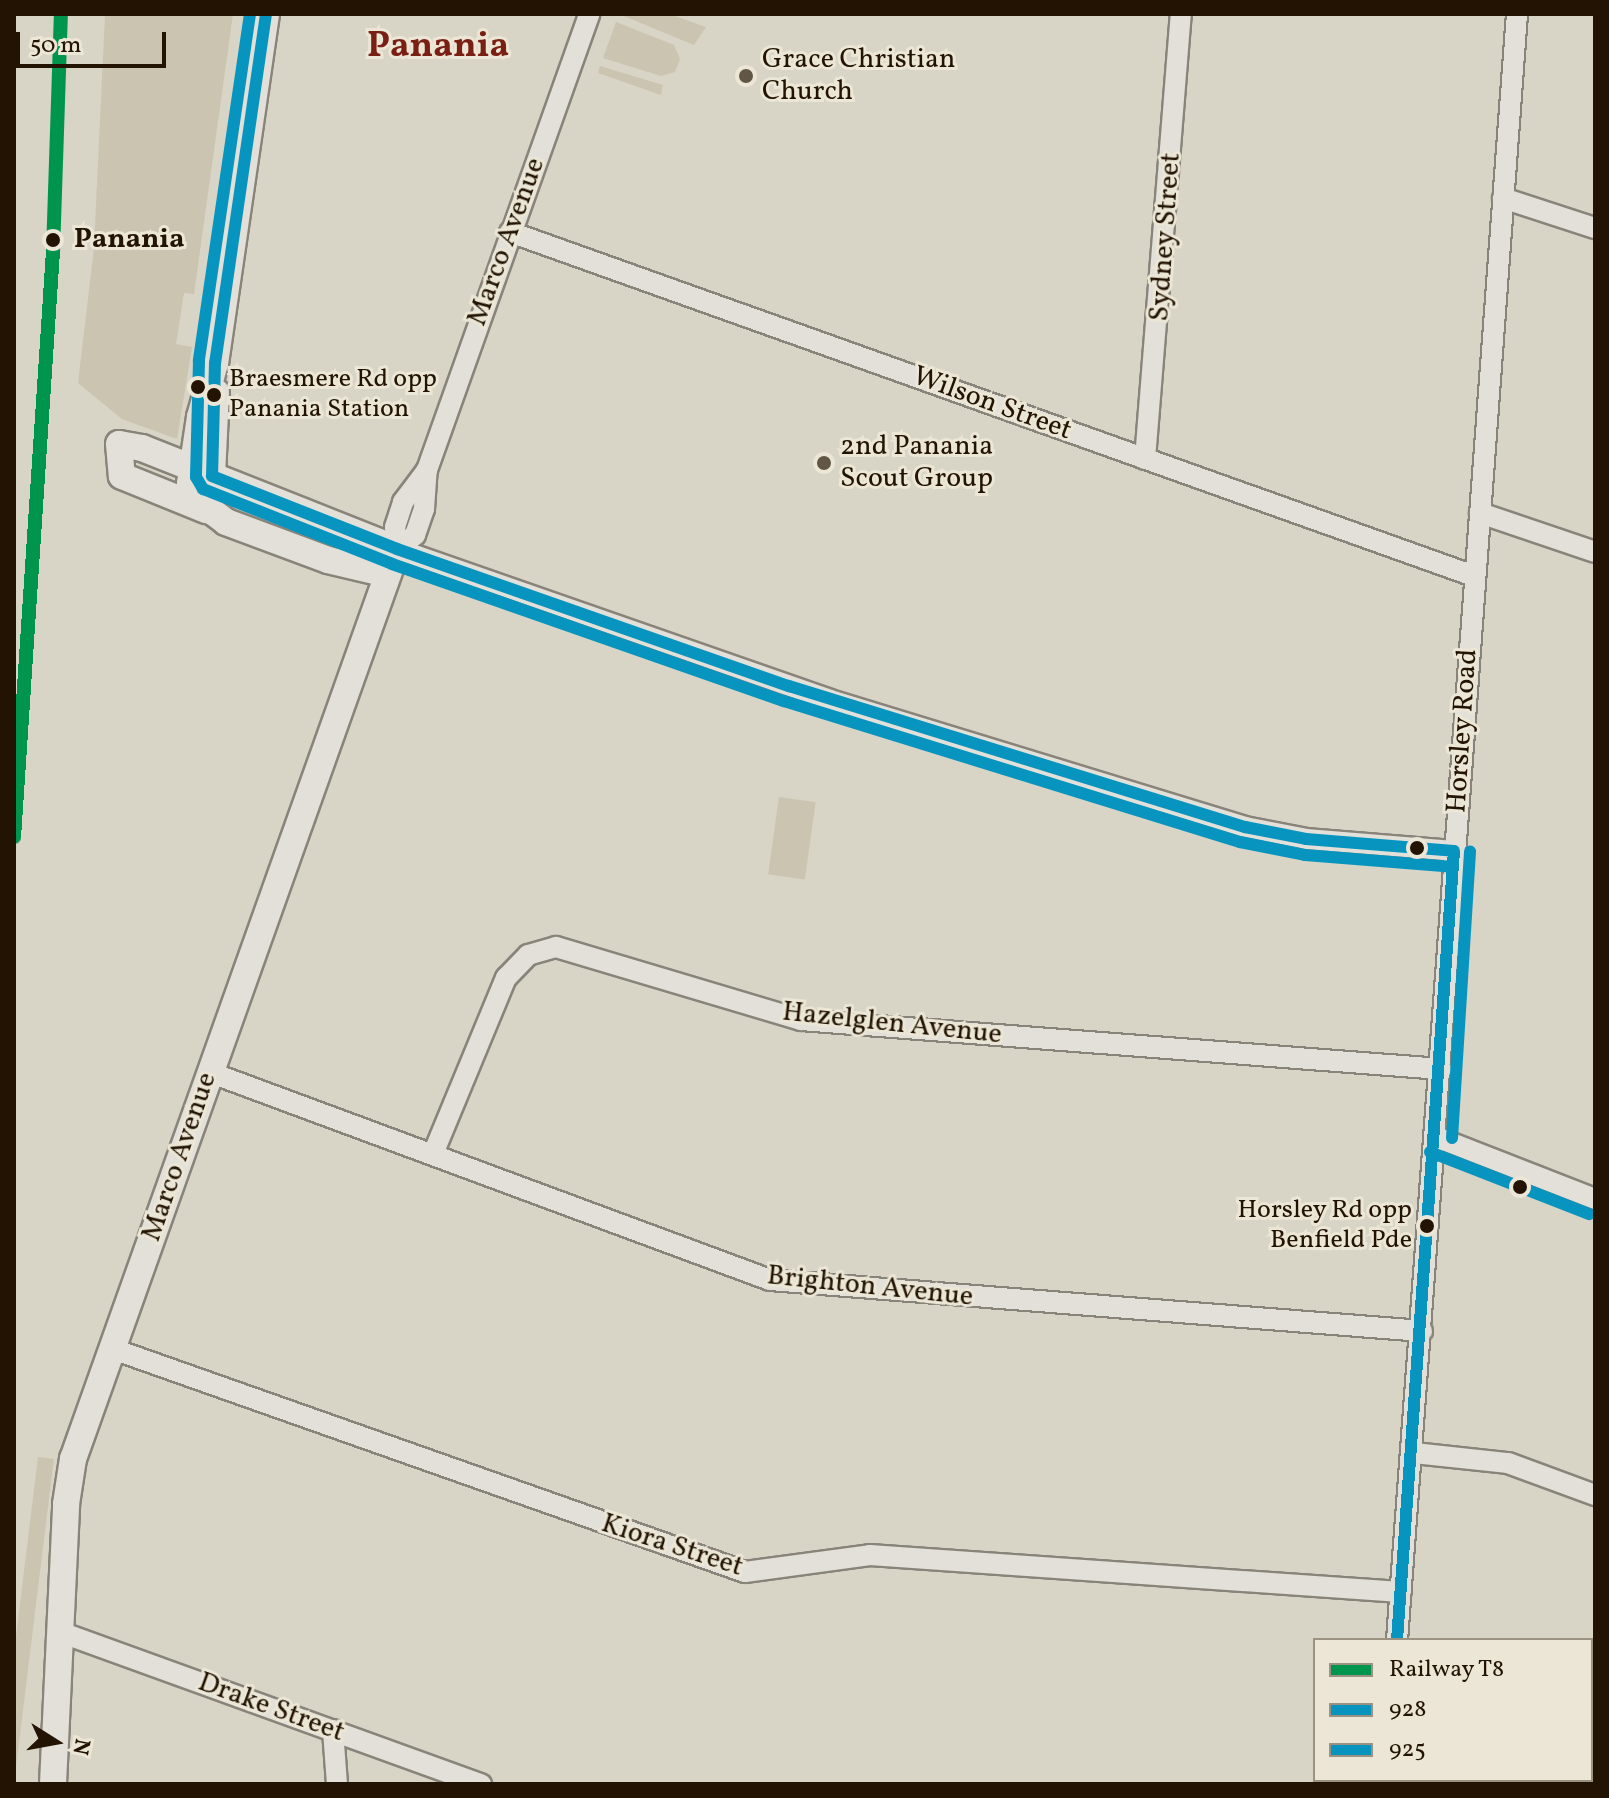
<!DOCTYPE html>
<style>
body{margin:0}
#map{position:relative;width:1609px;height:1798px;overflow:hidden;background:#d8d4c6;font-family:Vollkorn,serif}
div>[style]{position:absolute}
.green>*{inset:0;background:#cbc4b0;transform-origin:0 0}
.roads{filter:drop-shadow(2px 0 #89847a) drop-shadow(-2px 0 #89847a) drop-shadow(0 2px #89847a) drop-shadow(0 -2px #89847a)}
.minor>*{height:20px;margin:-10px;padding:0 10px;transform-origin:10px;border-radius:10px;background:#e2e0d9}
.tertiary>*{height:26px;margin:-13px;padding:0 13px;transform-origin:13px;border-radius:13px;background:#e2e0d9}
.bus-1>*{height:12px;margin:-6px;padding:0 6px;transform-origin:6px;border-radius:6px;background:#0795c0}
.bus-2>*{height:12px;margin:-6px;padding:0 6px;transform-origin:6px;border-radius:6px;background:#0795c0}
.rail-1>*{height:14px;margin:-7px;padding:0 7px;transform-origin:7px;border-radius:7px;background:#00954c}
.dots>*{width:22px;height:22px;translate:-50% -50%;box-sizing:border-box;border:4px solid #ebe6d5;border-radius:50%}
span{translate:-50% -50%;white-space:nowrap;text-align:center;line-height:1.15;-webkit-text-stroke:6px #ebe6d5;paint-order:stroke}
.bus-label{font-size:26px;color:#221303}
.left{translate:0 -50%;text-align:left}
.right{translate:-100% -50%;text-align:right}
.poi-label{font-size:28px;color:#221303}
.street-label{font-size:28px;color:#221303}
.stop-label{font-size:28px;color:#221303;font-weight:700}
.district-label{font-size:36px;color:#7a1f14;font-weight:700}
.frame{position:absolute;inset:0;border:16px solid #221303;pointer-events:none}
.legend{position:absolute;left:1313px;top:1638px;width:280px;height:144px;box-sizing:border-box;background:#ebe6d5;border:2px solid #9b9281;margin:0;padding:10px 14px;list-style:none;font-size:24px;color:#221303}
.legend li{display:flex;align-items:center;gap:16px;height:40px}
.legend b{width:40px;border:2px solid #9b9281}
.north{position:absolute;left:16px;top:1702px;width:80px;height:80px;-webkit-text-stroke:6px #ebe6d5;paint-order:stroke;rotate:101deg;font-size:22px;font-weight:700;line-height:32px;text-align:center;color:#221303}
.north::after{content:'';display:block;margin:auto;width:28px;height:36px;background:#221303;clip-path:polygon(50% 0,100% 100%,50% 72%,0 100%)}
.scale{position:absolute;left:16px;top:32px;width:150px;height:36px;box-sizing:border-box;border:4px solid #221303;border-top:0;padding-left:10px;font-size:24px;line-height:28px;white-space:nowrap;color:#221303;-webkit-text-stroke:6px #ebe6d5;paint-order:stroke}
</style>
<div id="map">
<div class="green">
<div style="clip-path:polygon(105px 14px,233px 14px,194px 294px,184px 293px,176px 344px,192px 347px,177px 439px,122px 419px,78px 383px,94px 248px)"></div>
<div style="clip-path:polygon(619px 14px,669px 14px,706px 27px,694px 45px)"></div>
<div style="clip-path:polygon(616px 22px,674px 45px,680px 59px,675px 72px,661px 76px,603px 58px)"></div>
<div style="clip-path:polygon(600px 66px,663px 85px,661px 95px,598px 73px)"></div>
<div style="left:779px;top:797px;width:37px;height:78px;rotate:8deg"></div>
<div style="left:38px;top:1457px;width:16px;height:327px;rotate:7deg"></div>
<div style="clip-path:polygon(1591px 1774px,1595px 1784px,1512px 1784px,1591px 1780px)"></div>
</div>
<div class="roads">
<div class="minor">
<div style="left:1503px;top:198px;width:97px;rotate:18.1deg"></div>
<div style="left:510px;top:232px;width:1024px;rotate:19.64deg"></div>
<div style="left:1145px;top:459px;width:446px;rotate:-85.4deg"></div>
<div style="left:1480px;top:513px;width:121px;rotate:18.7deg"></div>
<div style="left:397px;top:549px;width:459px;rotate:19.2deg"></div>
<div style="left:830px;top:700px;width:434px;rotate:17deg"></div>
<div style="left:1245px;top:827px;width:62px;rotate:11.1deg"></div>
<div style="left:1306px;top:839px;width:148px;rotate:4.6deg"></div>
<div style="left:397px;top:549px;width:23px;rotate:-38deg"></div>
<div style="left:415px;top:535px;width:28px;rotate:-71deg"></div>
<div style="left:424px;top:509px;width:39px;rotate:-86deg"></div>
<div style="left:427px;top:470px;width:484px;rotate:-70.4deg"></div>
<div style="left:397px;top:549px;width:22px;rotate:-95deg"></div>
<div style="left:395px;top:527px;width:26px;rotate:-72deg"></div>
<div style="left:403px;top:502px;width:40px;rotate:-53deg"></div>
<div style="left:209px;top:1072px;width:598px;rotate:20.34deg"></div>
<div style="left:770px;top:1280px;width:654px;rotate:4.47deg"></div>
<div style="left:1436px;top:1137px;width:171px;rotate:21.3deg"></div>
<div style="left:433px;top:1154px;width:191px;rotate:-67.5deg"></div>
<div style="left:506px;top:978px;width:32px;rotate:-46deg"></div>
<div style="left:528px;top:955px;width:29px;rotate:-16deg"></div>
<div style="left:556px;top:947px;width:256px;rotate:16.6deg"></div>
<div style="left:801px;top:1020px;width:642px;rotate:4.38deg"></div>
<div style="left:113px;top:1349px;width:670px;rotate:19.44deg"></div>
<div style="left:745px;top:1572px;width:126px;rotate:-7.7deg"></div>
<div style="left:870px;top:1555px;width:532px;rotate:3.99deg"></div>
<div style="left:1414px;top:1453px;width:95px;rotate:6.1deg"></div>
<div style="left:1508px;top:1463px;width:93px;rotate:20.2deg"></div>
<div style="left:60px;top:1632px;width:448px;rotate:19.9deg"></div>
<div style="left:1397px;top:1640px;width:1630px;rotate:-85.78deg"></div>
<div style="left:333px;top:1730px;width:54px;rotate:85.8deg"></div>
<div style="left:1386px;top:1784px;width:4px;rotate:-90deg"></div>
</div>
<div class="tertiary">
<div style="left:266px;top:14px;width:353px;rotate:98.3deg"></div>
<div style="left:215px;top:363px;width:56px;rotate:105.5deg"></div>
<div style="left:200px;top:417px;width:68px;rotate:98.5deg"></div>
<div style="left:190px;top:484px;width:17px;rotate:66deg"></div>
<div style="left:197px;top:500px;width:36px;rotate:37deg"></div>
<div style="left:226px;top:522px;width:109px;rotate:20.4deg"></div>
<div style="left:328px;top:560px;width:61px;rotate:13.3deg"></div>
<div style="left:212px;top:476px;width:84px;rotate:-87.3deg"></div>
<div style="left:53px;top:1784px;width:280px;rotate:-87.3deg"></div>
<div style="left:66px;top:1504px;width:46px;rotate:-81.2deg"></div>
<div style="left:73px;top:1459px;width:966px;rotate:-70.4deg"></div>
<div style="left:397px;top:549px;width:274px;rotate:-158.4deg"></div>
<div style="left:142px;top:448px;width:23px;rotate:-170deg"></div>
<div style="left:119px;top:444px;width:32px;rotate:85deg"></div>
<div style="left:122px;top:476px;width:91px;rotate:22deg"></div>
</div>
</div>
<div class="bus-1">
<div style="left:266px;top:14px;width:353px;rotate:98.3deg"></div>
<div style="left:215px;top:363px;width:113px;rotate:91.5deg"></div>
<div style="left:212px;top:476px;width:199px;rotate:21.5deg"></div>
<div style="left:397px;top:549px;width:415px;rotate:19.3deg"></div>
<div style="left:789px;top:686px;width:477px;rotate:17.2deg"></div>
<div style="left:1245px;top:827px;width:62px;rotate:11.1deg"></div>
<div style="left:1306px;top:839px;width:148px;rotate:4.6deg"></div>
<div style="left:1397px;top:1640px;width:791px;rotate:-85.87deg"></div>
</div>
<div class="bus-2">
<div style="left:250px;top:14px;width:351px;rotate:98.4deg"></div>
<div style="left:199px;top:361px;width:116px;rotate:91.5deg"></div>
<div style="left:196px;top:477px;width:14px;rotate:60deg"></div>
<div style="left:203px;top:489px;width:203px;rotate:21.6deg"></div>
<div style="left:392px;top:564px;width:415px;rotate:19.3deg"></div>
<div style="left:784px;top:701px;width:477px;rotate:17.2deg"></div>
<div style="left:1240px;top:842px;width:66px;rotate:11.3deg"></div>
<div style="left:1305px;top:855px;width:148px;rotate:4.6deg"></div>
<div style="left:1452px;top:1138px;width:287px;rotate:-86.4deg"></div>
<div style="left:1430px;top:1152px;width:171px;rotate:21.3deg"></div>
</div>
<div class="rail-1">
<div style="left:14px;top:837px;width:586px;rotate:-86.19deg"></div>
<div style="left:53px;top:252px;width:238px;rotate:-88.1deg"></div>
</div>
<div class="dots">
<div style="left:746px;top:76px;background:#625747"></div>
<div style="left:53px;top:240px;background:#221303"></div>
<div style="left:198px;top:387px;background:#221303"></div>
<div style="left:214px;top:395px;background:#221303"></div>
<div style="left:824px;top:463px;background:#625747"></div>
<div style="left:1417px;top:848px;background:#221303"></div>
<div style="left:1520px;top:1187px;background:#221303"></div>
<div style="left:1427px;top:1226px;background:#221303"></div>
</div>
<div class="bus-label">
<span class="left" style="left:229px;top:395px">Braesmere Rd opp<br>Panania Station</span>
<span class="right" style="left:1412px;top:1226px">Horsley Rd opp<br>Benfield Pde</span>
</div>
<div class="poi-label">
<span class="left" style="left:762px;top:76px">Grace Christian<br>Church</span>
<span class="left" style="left:840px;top:463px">2nd Panania<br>Scout Group</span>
</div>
<div class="street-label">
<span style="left:1166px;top:237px;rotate:-86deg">Sydney Street</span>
<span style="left:507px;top:242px;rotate:-70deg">Marco Avenue</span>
<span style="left:992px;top:404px;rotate:20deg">Wilson Street</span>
<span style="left:1463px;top:731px;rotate:-86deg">Horsley Road</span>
<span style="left:892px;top:1024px;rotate:6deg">Hazelglen Avenue</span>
<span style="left:180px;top:1157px;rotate:-71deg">Marco Avenue</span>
<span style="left:870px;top:1287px;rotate:6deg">Brighton Avenue</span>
<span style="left:672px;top:1546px;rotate:18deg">Kiora Street</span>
<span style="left:271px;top:1708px;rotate:20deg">Drake Street</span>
</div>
<div class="stop-label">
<span class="left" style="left:74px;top:240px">Panania</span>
</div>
<div class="district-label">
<span style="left:438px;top:48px">Panania</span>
</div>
<div class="frame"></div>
<ul class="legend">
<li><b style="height:10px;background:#00954c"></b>Railway T8</li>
<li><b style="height:10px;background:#0795c0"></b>928</li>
<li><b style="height:10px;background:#0795c0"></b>925</li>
</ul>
<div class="north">N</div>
<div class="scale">50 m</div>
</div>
